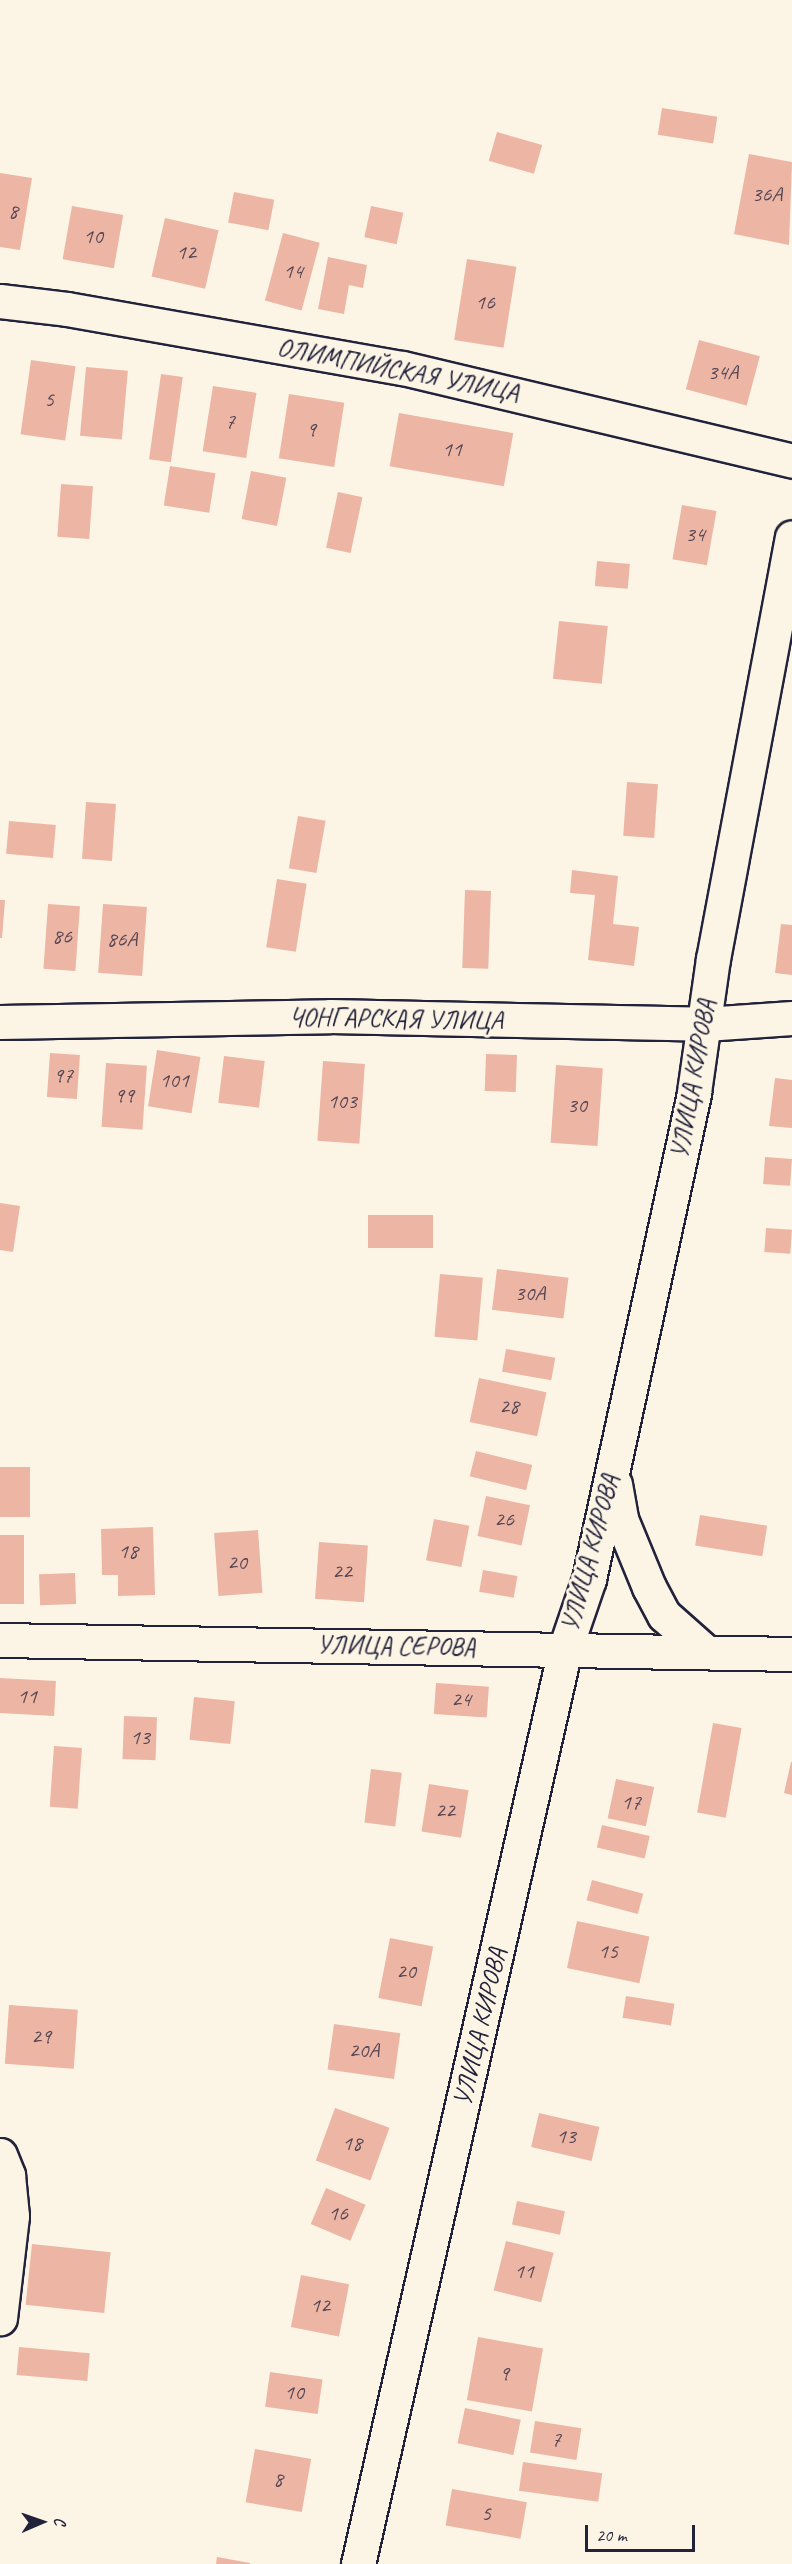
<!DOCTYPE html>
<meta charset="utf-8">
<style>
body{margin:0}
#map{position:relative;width:792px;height:2564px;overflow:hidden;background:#fcf5e5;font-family:Caveat,sans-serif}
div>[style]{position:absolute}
.building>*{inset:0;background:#edb5a4;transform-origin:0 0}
.roads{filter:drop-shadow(2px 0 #22223b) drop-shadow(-2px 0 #22223b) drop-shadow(0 2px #22223b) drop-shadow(0 -2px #22223b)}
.street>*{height:33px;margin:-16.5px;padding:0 16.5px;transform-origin:16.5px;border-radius:16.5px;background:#fcf5e5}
span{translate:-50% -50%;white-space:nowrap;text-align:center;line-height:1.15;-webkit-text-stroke:6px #fcf5e5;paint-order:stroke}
.number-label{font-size:22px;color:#554755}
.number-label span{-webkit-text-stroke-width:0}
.street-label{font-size:26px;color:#22223b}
.north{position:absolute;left:12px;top:2492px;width:60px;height:60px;-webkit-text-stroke:4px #fcf5e5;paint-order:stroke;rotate:88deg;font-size:16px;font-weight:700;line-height:24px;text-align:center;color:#22223b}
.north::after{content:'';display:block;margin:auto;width:21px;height:27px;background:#22223b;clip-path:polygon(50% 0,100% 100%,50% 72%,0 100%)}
.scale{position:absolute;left:585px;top:2525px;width:110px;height:27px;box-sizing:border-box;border:3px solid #22223b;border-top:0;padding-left:8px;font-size:18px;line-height:21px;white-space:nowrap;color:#22223b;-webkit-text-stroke:4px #fcf5e5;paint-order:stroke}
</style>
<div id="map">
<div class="building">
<div style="left:662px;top:108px;width:56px;height:27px;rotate:9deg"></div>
<div style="left:497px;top:132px;width:47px;height:30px;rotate:16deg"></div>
<div style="clip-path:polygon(749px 154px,792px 162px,789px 245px,734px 234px)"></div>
<div style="clip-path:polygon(0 173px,32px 178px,20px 250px,0 247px)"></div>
<div style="left:234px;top:192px;width:41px;height:31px;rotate:11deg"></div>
<div style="left:72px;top:206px;width:52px;height:54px;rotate:10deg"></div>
<div style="left:371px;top:206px;width:33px;height:32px;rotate:12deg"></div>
<div style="left:165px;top:218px;width:55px;height:60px;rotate:13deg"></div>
<div style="left:283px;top:233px;width:38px;height:70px;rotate:15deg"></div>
<div style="clip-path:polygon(328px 257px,367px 265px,363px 288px,349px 285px,344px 314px,318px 309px)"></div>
<div style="left:467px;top:259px;width:50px;height:82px;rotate:9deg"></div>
<div style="left:699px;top:340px;width:63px;height:51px;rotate:15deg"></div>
<div style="left:31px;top:360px;width:45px;height:75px;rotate:8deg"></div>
<div style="left:86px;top:367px;width:42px;height:69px;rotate:5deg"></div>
<div style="left:161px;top:374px;width:22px;height:86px;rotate:8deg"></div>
<div style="left:213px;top:386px;width:44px;height:66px;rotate:9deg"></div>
<div style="left:289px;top:394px;width:56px;height:65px;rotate:9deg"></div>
<div style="left:399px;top:413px;width:116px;height:54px;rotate:10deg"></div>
<div style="left:170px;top:466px;width:46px;height:40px;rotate:9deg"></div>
<div style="left:251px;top:471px;width:36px;height:49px;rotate:11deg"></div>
<div style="left:61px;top:484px;width:32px;height:53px;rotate:4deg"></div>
<div style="left:338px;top:492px;width:25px;height:57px;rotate:12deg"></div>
<div style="left:682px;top:505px;width:35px;height:55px;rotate:10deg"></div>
<div style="left:597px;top:561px;width:33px;height:25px;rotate:5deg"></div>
<div style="left:559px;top:621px;width:49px;height:58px;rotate:6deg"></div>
<div style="left:627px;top:782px;width:31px;height:54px;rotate:4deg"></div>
<div style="left:86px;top:802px;width:30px;height:57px;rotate:4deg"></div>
<div style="left:298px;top:816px;width:28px;height:53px;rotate:10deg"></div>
<div style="left:9px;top:821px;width:47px;height:33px;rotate:5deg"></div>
<div style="clip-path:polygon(572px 870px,618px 876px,613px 924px,639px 927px,634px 966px,588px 960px,595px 895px,570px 893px)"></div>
<div style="left:277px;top:879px;width:30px;height:69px;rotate:9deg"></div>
<div style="left:465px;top:890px;width:26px;height:78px;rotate:2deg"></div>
<div style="clip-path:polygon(0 900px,5px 900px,2px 938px,0 938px)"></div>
<div style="left:48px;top:904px;width:32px;height:65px;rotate:4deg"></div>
<div style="left:103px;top:904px;width:44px;height:69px;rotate:4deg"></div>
<div style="clip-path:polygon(781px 924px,792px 925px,792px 975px,775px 973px)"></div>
<div style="left:157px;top:1050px;width:44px;height:57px;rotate:9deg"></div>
<div style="left:50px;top:1053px;width:30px;height:44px;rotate:4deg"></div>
<div style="left:486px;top:1054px;width:31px;height:37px;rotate:2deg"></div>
<div style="left:224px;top:1056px;width:41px;height:47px;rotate:7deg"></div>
<div style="left:323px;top:1061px;width:42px;height:80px;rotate:4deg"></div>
<div style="left:106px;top:1063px;width:41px;height:64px;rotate:4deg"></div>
<div style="left:556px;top:1065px;width:47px;height:78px;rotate:4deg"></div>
<div style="clip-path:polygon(775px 1078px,792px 1080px,792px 1128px,769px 1126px)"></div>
<div style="left:765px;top:1157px;width:27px;height:27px;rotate:4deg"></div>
<div style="clip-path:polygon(0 1203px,20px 1206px,13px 1252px,0 1250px)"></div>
<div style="left:368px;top:1215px;width:65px;height:33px"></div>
<div style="left:766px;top:1228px;width:26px;height:24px;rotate:4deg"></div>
<div style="left:497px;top:1269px;width:72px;height:41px;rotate:7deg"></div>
<div style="left:440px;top:1274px;width:43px;height:63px;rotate:5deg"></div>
<div style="left:506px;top:1349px;width:50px;height:23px;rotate:10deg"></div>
<div style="left:479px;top:1378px;width:69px;height:45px;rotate:12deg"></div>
<div style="left:476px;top:1451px;width:58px;height:26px;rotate:14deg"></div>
<div style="left:0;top:1467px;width:30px;height:50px"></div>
<div style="left:486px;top:1496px;width:45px;height:41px;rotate:12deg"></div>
<div style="left:700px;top:1515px;width:68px;height:31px;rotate:9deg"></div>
<div style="left:434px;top:1519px;width:36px;height:42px;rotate:11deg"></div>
<div style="clip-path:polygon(153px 1527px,155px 1595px,118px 1596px,118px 1575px,102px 1575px,101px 1529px)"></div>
<div style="left:258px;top:1530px;width:63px;height:44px;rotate:86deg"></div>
<div style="left:0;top:1535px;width:24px;height:69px"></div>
<div style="left:319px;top:1542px;width:49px;height:57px;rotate:4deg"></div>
<div style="left:483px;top:1570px;width:35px;height:22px;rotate:10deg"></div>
<div style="left:75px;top:1573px;width:31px;height:36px;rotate:88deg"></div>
<div style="left:0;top:1678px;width:56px;height:35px;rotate:3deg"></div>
<div style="left:436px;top:1683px;width:53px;height:31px;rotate:4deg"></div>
<div style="left:194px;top:1697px;width:41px;height:43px;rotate:6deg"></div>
<div style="left:124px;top:1716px;width:33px;height:43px;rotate:2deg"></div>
<div style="left:713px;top:1723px;width:29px;height:91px;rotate:10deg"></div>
<div style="left:54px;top:1746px;width:28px;height:61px;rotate:4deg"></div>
<div style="clip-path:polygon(791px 1762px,792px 1762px,792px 1795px,784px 1793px)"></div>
<div style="left:371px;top:1769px;width:31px;height:54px;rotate:7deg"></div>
<div style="left:616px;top:1779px;width:39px;height:40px;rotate:12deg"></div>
<div style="left:429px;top:1784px;width:40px;height:48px;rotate:9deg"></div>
<div style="left:602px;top:1825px;width:49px;height:23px;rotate:13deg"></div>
<div style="left:592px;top:1880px;width:53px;height:21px;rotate:15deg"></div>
<div style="left:577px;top:1921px;width:74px;height:48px;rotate:12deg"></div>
<div style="left:390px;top:1938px;width:44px;height:61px;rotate:11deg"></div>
<div style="left:626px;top:1996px;width:49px;height:22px;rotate:9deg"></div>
<div style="left:9px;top:2005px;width:69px;height:59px;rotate:4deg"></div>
<div style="left:334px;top:2024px;width:67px;height:46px;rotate:8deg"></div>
<div style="left:335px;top:2108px;width:58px;height:56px;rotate:20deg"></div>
<div style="left:539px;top:2113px;width:62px;height:35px;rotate:13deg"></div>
<div style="left:326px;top:2188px;width:43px;height:39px;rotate:23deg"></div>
<div style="left:517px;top:2201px;width:49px;height:24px;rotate:12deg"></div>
<div style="left:506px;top:2241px;width:49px;height:51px;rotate:14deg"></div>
<div style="left:32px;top:2244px;width:79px;height:61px;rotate:6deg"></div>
<div style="left:301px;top:2275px;width:49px;height:53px;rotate:11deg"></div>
<div style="left:478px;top:2337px;width:66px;height:64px;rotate:10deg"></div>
<div style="left:19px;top:2347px;width:71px;height:28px;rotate:5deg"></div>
<div style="left:270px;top:2372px;width:53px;height:35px;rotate:8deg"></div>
<div style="left:465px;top:2408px;width:57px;height:36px;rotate:12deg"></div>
<div style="left:535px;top:2421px;width:47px;height:32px;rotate:9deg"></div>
<div style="left:255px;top:2449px;width:57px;height:54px;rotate:10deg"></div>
<div style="left:523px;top:2462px;width:80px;height:29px;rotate:8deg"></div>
<div style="left:452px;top:2489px;width:76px;height:37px;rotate:10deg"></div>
<div style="clip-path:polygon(217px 2557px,250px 2563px,250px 2564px,216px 2564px)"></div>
</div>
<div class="roads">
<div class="street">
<div style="left:0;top:301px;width:67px;rotate:6.8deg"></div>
<div style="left:67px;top:309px;width:341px;rotate:10deg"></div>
<div style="left:403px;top:368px;width:400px;rotate:13.4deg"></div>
<div style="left:0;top:1022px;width:330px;rotate:-1deg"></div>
<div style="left:330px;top:1016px;width:375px;rotate:1.2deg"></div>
<div style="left:705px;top:1024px;width:87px;rotate:-3.9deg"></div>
<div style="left:615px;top:1484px;width:36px;rotate:80deg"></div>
<div style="left:621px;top:1519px;width:74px;rotate:67.6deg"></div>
<div style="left:649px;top:1587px;width:32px;rotate:62deg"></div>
<div style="left:664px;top:1615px;width:56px;rotate:41.4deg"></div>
<div style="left:0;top:1640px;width:792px;rotate:1.01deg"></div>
<div style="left:0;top:2155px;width:22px;rotate:68deg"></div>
<div style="left:8px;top:2175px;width:41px;rotate:84.4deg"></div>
<div style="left:12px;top:2216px;width:103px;rotate:96.7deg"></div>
<div style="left:358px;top:2564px;width:938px;rotate:-77.25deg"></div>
<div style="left:565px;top:1649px;width:74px;rotate:-71.1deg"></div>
<div style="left:589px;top:1579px;width:498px;rotate:-77.8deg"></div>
<div style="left:694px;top:1092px;width:134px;rotate:-81.9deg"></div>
<div style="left:713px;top:959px;width:429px;rotate:-79.4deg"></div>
</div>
</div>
<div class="number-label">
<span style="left:767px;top:195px">36А</span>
<span style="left:13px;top:212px">8</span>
<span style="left:93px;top:237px">10</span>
<span style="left:186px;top:253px">12</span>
<span style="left:293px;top:272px">14</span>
<span style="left:485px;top:303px">16</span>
<span style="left:723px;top:373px">34А</span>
<span style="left:49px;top:400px">5</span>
<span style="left:230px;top:422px">7</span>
<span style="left:311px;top:430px">9</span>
<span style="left:452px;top:450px">11</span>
<span style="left:695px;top:535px">34</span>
<span style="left:62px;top:937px">86</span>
<span style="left:122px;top:940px">86А</span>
<span style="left:63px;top:1076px">97</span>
<span style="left:174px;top:1081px">101</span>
<span style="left:124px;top:1096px">99</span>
<span style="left:342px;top:1102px">103</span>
<span style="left:577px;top:1106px">30</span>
<span style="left:530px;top:1294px">30А</span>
<span style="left:509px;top:1407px">28</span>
<span style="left:504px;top:1520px">26</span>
<span style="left:128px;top:1552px">18</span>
<span style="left:237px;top:1563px">20</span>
<span style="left:342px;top:1572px">22</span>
<span style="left:27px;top:1697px">11</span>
<span style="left:461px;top:1700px">24</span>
<span style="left:140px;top:1738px">13</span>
<span style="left:631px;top:1803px">17</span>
<span style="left:445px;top:1811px">22</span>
<span style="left:608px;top:1952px">15</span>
<span style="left:406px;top:1972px">20</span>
<span style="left:41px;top:2037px">29</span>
<span style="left:364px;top:2051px">20А</span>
<span style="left:566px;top:2137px">13</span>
<span style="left:352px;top:2144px">18</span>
<span style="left:338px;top:2214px">16</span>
<span style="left:524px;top:2272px">11</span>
<span style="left:320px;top:2306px">12</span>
<span style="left:504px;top:2374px">9</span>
<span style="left:294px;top:2393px">10</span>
<span style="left:556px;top:2440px">7</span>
<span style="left:278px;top:2480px">8</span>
<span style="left:486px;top:2514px">5</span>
</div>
<div class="street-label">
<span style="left:398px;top:370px;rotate:11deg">ОЛИМПИЙСКАЯ УЛИЦА</span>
<span style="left:396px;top:1019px;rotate:1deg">ЧОНГАРСКАЯ УЛИЦА</span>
<span style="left:693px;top:1079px;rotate:-80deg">УЛИЦА КИРОВА</span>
<span style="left:590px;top:1553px;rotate:-75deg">УЛИЦА КИРОВА</span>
<span style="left:396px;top:1646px;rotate:1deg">УЛИЦА СЕРОВА</span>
<span style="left:480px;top:2027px;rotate:-77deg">УЛИЦА КИРОВА</span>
</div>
<div class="north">С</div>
<div class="scale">20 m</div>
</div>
